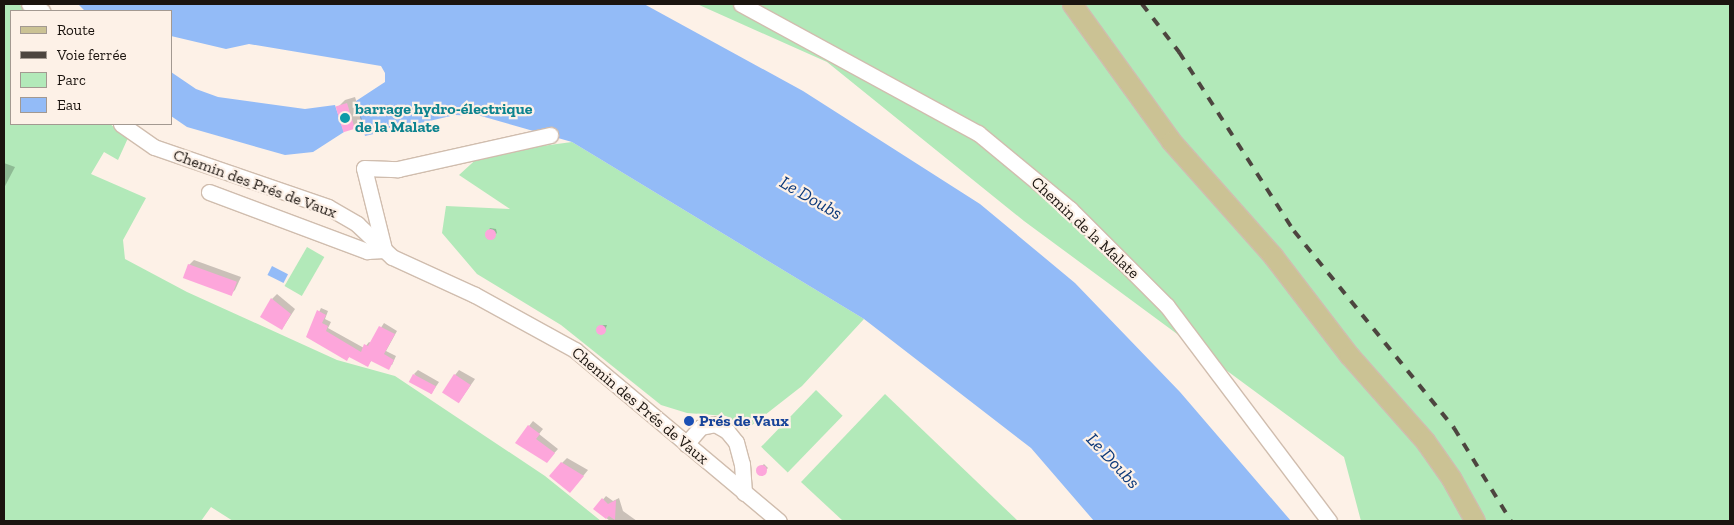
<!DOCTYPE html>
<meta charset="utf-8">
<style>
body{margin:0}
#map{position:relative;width:1734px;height:525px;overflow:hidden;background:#fdf1e7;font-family:"Zilla Slab",serif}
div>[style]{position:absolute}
.green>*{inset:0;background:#b2e9b9;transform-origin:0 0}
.water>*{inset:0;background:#93bbf7;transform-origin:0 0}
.shadow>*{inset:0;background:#0003}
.building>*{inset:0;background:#fda6db;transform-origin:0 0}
.round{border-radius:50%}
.roads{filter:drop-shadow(1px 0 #d0bdae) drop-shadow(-1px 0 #d0bdae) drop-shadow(0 1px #d0bdae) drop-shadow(0 -1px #d0bdae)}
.minor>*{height:15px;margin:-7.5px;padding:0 7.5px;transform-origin:7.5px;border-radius:7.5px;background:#fff}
.major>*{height:19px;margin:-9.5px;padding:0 9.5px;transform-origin:9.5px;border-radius:9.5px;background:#cbc294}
.rail>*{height:4px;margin-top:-2px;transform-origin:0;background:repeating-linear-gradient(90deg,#4d453f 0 9px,transparent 0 18px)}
.dots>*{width:14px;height:14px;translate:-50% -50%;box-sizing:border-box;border:2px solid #fdf1e7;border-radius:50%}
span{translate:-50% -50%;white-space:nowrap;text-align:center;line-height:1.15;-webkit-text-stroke:4.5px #fdf1e7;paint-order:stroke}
.culture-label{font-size:16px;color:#0d838f;font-weight:700}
.left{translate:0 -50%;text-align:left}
.street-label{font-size:16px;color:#1b140f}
.transit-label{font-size:16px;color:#164399;font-weight:700}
.water-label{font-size:18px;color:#0b3879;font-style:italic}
.frame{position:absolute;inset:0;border:5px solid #1b140f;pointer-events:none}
.legend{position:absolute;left:10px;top:10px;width:162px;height:115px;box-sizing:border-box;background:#fdf1e7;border:1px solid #a39991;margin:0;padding:6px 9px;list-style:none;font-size:15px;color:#1b140f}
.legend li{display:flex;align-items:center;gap:10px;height:25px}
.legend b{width:25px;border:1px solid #a39991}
</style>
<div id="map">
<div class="green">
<div style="clip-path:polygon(4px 4px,18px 4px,31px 11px,11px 11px,11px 124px,110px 124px,128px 138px,118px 160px,104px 152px,91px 174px,146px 198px,123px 240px,125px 259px,187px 292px,337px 360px,395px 376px,545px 476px,601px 521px,233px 521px,211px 507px,201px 521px,4px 521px)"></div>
<div style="clip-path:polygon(697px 4px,1730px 4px,1730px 521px,1361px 521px,1344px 457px,1024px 221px,827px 62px)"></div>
<div style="clip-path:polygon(572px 142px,864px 319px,802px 386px,747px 429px,726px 416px,687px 413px,661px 405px,561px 325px,477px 274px,442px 233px,446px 206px,510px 209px,459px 175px,482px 154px)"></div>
<div style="left:307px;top:247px;width:20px;height:45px;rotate:30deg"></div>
<div style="left:816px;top:390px;width:37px;height:79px;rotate:44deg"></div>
<div style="clip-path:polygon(885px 394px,1018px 521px,843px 521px,801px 482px)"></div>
</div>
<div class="water">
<div style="clip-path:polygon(78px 4px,644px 4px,803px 91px,980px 204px,1075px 283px,1180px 392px,1291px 521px,1094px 521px,1031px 448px,864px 319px,572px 142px,481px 116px,455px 115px,365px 136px,356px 101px,385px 82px,385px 73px,381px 66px,249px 44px,226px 49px,171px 36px,171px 11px,85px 11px)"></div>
<div style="clip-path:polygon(171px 72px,196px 89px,218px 97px,305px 109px,335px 105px,344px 132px,313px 152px,285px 155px,187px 127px,171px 116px)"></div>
<div style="left:272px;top:266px;width:18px;height:10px;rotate:27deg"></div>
</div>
<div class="shadow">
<div style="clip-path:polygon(355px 97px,362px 120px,354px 128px,338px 107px,345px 100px)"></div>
<div style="clip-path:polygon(4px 163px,15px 167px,4px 188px)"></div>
<div style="clip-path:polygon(490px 228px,496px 229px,497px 233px,491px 238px,486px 235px)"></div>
<div style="clip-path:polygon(194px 260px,241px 277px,235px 290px,230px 295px,189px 265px)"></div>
<div style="clip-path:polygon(277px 294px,295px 309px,282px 329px,272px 299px)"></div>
<div style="clip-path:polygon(321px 308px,328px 311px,325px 319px,331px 322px,328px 328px,364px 348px,369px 342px,371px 343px,384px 323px,397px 331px,386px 351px,396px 356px,392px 365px,372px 360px,367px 366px,350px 356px,347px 359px,307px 337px)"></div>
<div style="clip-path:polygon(600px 325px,607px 325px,604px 333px,597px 332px)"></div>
<div style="clip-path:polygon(418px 370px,439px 382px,431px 394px,414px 374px)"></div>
<div style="clip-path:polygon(459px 370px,475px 379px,459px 402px,455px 375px)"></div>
<div style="clip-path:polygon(533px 421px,543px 429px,539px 434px,558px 449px,547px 461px,529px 426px)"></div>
<div style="clip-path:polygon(567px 458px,588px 470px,575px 486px,562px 463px)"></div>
<div style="clip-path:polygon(764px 464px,768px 468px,762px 474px,758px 469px)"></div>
<div style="clip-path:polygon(606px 496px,613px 501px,619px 498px,623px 511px,637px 521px,610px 521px,595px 509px)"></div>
</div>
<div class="building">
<div style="left:347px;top:103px;width:27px;height:12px;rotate:73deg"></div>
<div class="round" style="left:484.5px;top:228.5px;width:11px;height:11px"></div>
<div style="left:188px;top:264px;width:52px;height:15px;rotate:20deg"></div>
<div style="clip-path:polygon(271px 298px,291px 314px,282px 330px,260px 317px)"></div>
<div style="clip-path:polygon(317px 310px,326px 315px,322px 323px,328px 326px,326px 331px,361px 352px,364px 344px,368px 346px,379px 326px,395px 334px,384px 354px,394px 360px,389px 370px,371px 361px,368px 367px,349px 357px,347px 361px,306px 337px)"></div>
<div class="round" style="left:596px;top:325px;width:10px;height:10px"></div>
<div style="left:413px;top:374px;width:26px;height:9px;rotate:28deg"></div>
<div style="left:454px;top:374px;width:20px;height:22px;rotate:33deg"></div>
<div style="clip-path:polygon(528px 425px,540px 434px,536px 439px,555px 453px,547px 463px,515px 443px)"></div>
<div style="clip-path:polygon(561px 462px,584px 476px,570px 493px,549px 476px)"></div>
<div class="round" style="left:755.5px;top:464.5px;width:11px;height:11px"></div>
<div style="clip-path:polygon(602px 498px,608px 504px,616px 500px,615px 520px,609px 516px,606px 519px,593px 509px)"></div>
</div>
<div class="roads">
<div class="minor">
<div style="left:29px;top:4px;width:15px;rotate:28deg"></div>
<div style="left:741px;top:4px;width:270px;rotate:28.6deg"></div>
<div style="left:978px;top:133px;width:119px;rotate:39.6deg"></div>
<div style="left:1070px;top:209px;width:137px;rotate:45deg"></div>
<div style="left:1167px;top:306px;width:269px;rotate:53deg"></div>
<div style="left:121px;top:124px;width:40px;rotate:34.9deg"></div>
<div style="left:154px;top:147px;width:184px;rotate:19deg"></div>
<div style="left:328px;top:207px;width:34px;rotate:30deg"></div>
<div style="left:357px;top:224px;width:48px;rotate:43.3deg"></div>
<div style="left:392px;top:257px;width:91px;rotate:24.6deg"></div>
<div style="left:475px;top:295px;width:114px;rotate:28.8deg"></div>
<div style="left:575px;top:350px;width:266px;rotate:40deg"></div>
<div style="left:209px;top:192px;width:169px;rotate:20.5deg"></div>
<div style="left:367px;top:251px;width:17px;rotate:-3deg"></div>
<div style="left:384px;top:249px;width:83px;rotate:-103.9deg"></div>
<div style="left:364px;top:168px;width:34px;rotate:2deg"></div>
<div style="left:398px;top:169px;width:156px;rotate:-12.6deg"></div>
<div style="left:686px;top:444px;width:23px;rotate:-49deg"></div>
<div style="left:701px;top:427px;width:14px;rotate:-12deg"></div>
<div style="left:715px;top:424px;width:14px;rotate:30deg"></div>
<div style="left:727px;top:431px;width:14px;rotate:51deg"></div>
<div style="left:736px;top:442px;width:23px;rotate:75deg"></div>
<div style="left:742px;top:464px;width:29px;rotate:86deg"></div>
</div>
<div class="major">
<div style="left:1072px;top:4px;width:169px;rotate:54.1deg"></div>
<div style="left:1171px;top:141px;width:154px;rotate:48.4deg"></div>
<div style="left:1273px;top:256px;width:125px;rotate:52.5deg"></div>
<div style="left:1349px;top:355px;width:115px;rotate:48.5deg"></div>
<div style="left:1425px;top:441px;width:45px;rotate:54.9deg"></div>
<div style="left:1451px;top:478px;width:49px;rotate:60.8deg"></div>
</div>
</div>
<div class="rail">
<div style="left:1142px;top:4px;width:61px;rotate:52.4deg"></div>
<div style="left:1179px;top:52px;width:213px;rotate:57.3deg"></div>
<div style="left:1294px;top:231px;width:254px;rotate:50.9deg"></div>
<div style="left:1454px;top:428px;width:109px;rotate:58.5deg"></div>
</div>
<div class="dots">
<div style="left:345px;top:118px;background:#0f9aa8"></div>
<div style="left:689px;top:421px;background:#1a4fb4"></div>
</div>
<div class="culture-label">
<span class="left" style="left:355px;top:118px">barrage hydro-électrique<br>de la Malate</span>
</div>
<div class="street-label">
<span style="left:255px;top:184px;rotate:20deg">Chemin des Prés de Vaux</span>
<span style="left:1085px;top:228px;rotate:43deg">Chemin de la Malate</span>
<span style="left:640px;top:406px;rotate:40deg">Chemin des Prés de Vaux</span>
</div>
<div class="transit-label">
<span class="left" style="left:699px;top:421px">Prés de Vaux</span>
</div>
<div class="water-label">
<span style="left:811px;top:198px;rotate:30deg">Le Doubs</span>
<span style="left:1113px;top:461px;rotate:47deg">Le Doubs</span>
</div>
<div class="frame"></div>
<ul class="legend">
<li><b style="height:6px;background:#cbc294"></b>Route</li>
<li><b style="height:6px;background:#4d453f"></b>Voie ferrée</li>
<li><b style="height:14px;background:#b2e9b9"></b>Parc</li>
<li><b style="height:14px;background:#93bbf7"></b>Eau</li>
</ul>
</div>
